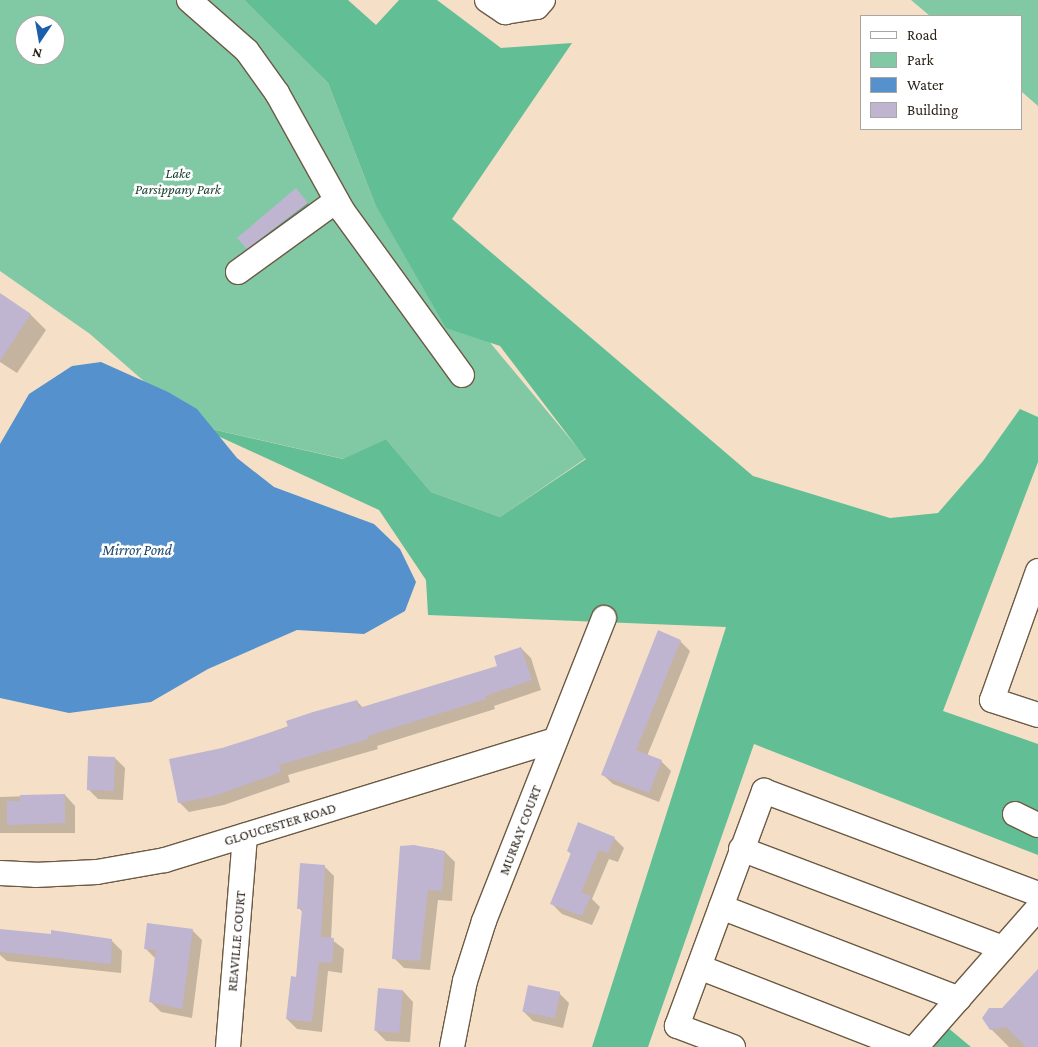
<!DOCTYPE html>
<style>
body{margin:0}
#map{position:relative;width:1038px;height:1047px;overflow:hidden;background:#f5e0c7;font-family:"Crimson Pro",serif}
div>[style]{position:absolute}
.green>*{inset:0;background:#81c8a5}
.forest>*{inset:0;background:#62be94}
.water>*{inset:0;background:#5591cc}
.shadow>*{inset:0;background:#0003}
.building>*{inset:0;background:#bfb5d1;transform-origin:0 0}
.roads{filter:drop-shadow(1px 0 #6c5a44) drop-shadow(-1px 0 #6c5a44) drop-shadow(0 1px #6c5a44) drop-shadow(0 -1px #6c5a44)}
.minor>*{height:24px;margin:-12px;padding:0 12px;transform-origin:12px;border-radius:12px;background:#fff}
span{translate:-50% -50%;white-space:nowrap;text-align:center;line-height:1.15;-webkit-text-stroke:5px #fff;paint-order:stroke}
.park-label{font-size:14px;color:#133c2a;font-style:italic}
.street-label{font-size:14px;color:#2b231a}
.water-label{font-size:15px;color:#19446c;font-style:italic}
.legend{position:absolute;left:860px;top:15px;width:162px;height:115px;box-sizing:border-box;background:#fff;border:1px solid #aaa7a3;margin:0;padding:6px 9px;list-style:none;font-size:15px;color:#2b231a}
.legend li{display:flex;align-items:center;gap:10px;height:25px}
.legend b{width:25px;border:1px solid #aaa7a3}
.north{position:absolute;left:15px;top:15px;width:50px;height:50px;box-sizing:border-box;background:#fff;border:1px solid #aaa7a3;border-radius:50%;rotate:192deg;font-size:14px;font-weight:700;line-height:20px;text-align:center;color:#2b231a}
.north::after{content:'';display:block;margin:auto;width:18px;height:22px;background:#1c5eae;clip-path:polygon(50% 0,100% 100%,50% 72%,0 100%)}
</style>
<div id="map">
<div class="green">
<div style="clip-path:polygon(evenodd,0 0,244px 0,328px 83px,375px 204px,586px 458px,500px 517px,431px 492px,386px 439px,344px 459px,194px 425px,90px 334px,0 271px,0 0,25px 25px,55px 25px,55px 55px,25px 55px,25px 25px)"></div>
<div style="clip-path:polygon(911px 0,1038px 0,1038px 106px,1022px 92px,1022px 16px,930px 16px)"></div>
</div>
<div class="forest">
<div style="clip-path:polygon(244px 0,348px 0,376px 25px,399px 0,437px 0,501px 48px,572px 43px,452px 219px,753px 476px,890px 518px,938px 513px,983px 461px,1020px 409px,1038px 417px,1038px 462px,943px 711px,1038px 744px,1038px 855px,754px 744px,648px 1047px,592px 1047px,726px 627px,428px 615px,426px 580px,379px 510px,194px 425px,343px 459px,386px 439px,431px 492px,500px 517px,586px 459px,500px 346px,446px 328px,375px 204px,328px 83px)"></div>
<div style="clip-path:polygon(947px 1027px,971px 1047px,932px 1047px)"></div>
</div>
<div class="water">
<div style="clip-path:polygon(101px 362px,168px 392px,197px 409px,237px 458px,274px 487px,374px 524px,400px 549px,416px 582px,405px 611px,364px 634px,297px 630px,208px 669px,151px 702px,69px 713px,0 698px,0 444px,29px 394px,72px 366px)"></div>
</div>
<div class="shadow">
<div style="clip-path:polygon(296px 190px,317px 213px,258px 258px,248px 248px)"></div>
<div style="clip-path:polygon(0 295px,31px 315px,46px 330px,17px 373px,0 362px)"></div>
<div style="clip-path:polygon(680px 641px,690px 651px,647px 756px,661px 761px,671px 771px,659px 802px,613px 784px,602px 774px)"></div>
<div style="clip-path:polygon(521px 648px,531px 658px,541px 690px,494px 706px,495px 709px,377px 746px,378px 749px,288px 775px,290px 782px,224px 805px,189px 812px,179px 802px,222px 750px,357px 701px,363px 708px,499px 667px)"></div>
<div style="clip-path:polygon(115px 758px,125px 768px,123px 800px,98px 799px,88px 789px)"></div>
<div style="clip-path:polygon(65px 795px,75px 806px,75px 833px,0 833px,0 797px)"></div>
<div style="clip-path:polygon(614px 838px,624px 848px,618px 862px,609px 859px,592px 899px,600px 907px,592px 925px,562px 914px,552px 904px,572px 855px,568px 851px)"></div>
<div style="clip-path:polygon(401px 847px,432px 848px,445px 852px,455px 862px,452px 901px,438px 900px,430px 970px,404px 968px,394px 958px)"></div>
<div style="clip-path:polygon(324px 866px,334px 876px,331px 939px,344px 949px,342px 973px,328px 971px,322px 1032px,297px 1029px,287px 1019px,297px 978px,303px 913px,299px 908px)"></div>
<div style="clip-path:polygon(0 930px,112px 941px,122px 951px,121px 973px,7px 961px,0 955px)"></div>
<div style="clip-path:polygon(192px 930px,202px 940px,192px 1018px,161px 1012px,151px 1002px,155px 958px,145px 948px)"></div>
<div style="clip-path:polygon(1038px 971px,1038px 1047px,1009px 1047px,991px 1029px,1002px 1009px)"></div>
<div style="clip-path:polygon(379px 989px,403px 991px,413px 1002px,410px 1042px,386px 1041px,376px 1031px)"></div>
<div style="clip-path:polygon(559px 993px,569px 1003px,563px 1028px,533px 1021px,523px 1011px)"></div>
</div>
<div class="building">
<div style="clip-path:polygon(296px 188px,308px 203px,247px 249px,237px 238px)"></div>
<div style="clip-path:polygon(0 293px,31px 314px,0 361px)"></div>
<div style="clip-path:polygon(658px 630px,681px 640px,636px 750px,662px 760px,649px 793px,601px 775px)"></div>
<div style="clip-path:polygon(521px 647px,532px 680px,485px 696px,486px 699px,368px 736px,369px 739px,279px 765px,281px 772px,214px 796px,178px 803px,169px 759px,222px 748px,288px 727px,286px 721px,313px 712px,357px 700px,359px 708px,497px 666px,494px 656px)"></div>
<div style="left:88px;top:756px;width:27px;height:34px;rotate:2deg"></div>
<div style="clip-path:polygon(65px 794px,65px 823px,7px 825px,7px 801px,20px 801px,20px 795px)"></div>
<div style="clip-path:polygon(578px 822px,615px 837px,608px 853px,599px 850px,581px 892px,591px 896px,582px 916px,550px 904px,571px 853px,567px 851px)"></div>
<div style="clip-path:polygon(414px 845px,445px 851px,442px 891px,428px 890px,420px 961px,392px 959px,400px 846px)"></div>
<div style="clip-path:polygon(300px 863px,325px 865px,321px 937px,334px 938px,332px 963px,319px 962px,312px 1022px,286px 1019px,291px 976px,296px 977px,302px 909px,297px 909px)"></div>
<div style="clip-path:polygon(147px 923px,193px 929px,182px 1009px,149px 1002px,156px 950px,144px 949px)"></div>
<div style="clip-path:polygon(0 929px,51px 934px,51px 930px,112px 939px,111px 964px,0 952px)"></div>
<div style="clip-path:polygon(1038px 969px,1038px 1047px,1026px 1047px,1006px 1027px,990px 1030px,982px 1018px,989px 1008px,1002px 1008px)"></div>
<div style="left:528px;top:985px;width:33px;height:27px;rotate:12deg"></div>
<div style="left:378px;top:988px;width:25px;height:43px;rotate:5deg"></div>
</div>
<div class="roads">
<div class="minor">
<div style="left:189px;top:0;width:77px;rotate:41.3deg"></div>
<div style="left:247px;top:51px;width:52px;rotate:54.5deg"></div>
<div style="left:277px;top:93px;width:134px;rotate:60.9deg"></div>
<div style="left:342px;top:210px;width:204px;rotate:54deg"></div>
<div style="left:487px;top:0;width:22px;rotate:34deg"></div>
<div style="left:505px;top:12px;width:32px;rotate:-9deg"></div>
<div style="left:537px;top:7px;width:9px;rotate:-49deg"></div>
<div style="left:238px;top:272px;width:121px;rotate:-35.9deg"></div>
<div style="left:1038px;top:571px;width:137px;rotate:109.6deg"></div>
<div style="left:992px;top:700px;width:48px;rotate:18.1deg"></div>
<div style="left:1015px;top:814px;width:25px;rotate:26deg"></div>
<div style="left:741px;top:849px;width:280px;rotate:20.7deg"></div>
<div style="left:0;top:873px;width:35px;rotate:3deg"></div>
<div style="left:35px;top:875px;width:62px;rotate:-2.8deg"></div>
<div style="left:97px;top:872px;width:69px;rotate:-10deg"></div>
<div style="left:165px;top:860px;width:408px;rotate:-17.1deg"></div>
<div style="left:721px;top:907px;width:255px;rotate:21.1deg"></div>
<div style="left:699px;top:967px;width:220px;rotate:21.3deg"></div>
<div style="left:228px;top:1047px;width:212px;rotate:-85.4deg"></div>
<div style="left:452px;top:1047px;width:67px;rotate:-78.9deg"></div>
<div style="left:465px;top:981px;width:63px;rotate:-72.4deg"></div>
<div style="left:484px;top:921px;width:326px;rotate:-68.4deg"></div>
<div style="left:733px;top:1047px;width:60px;rotate:-159.4deg"></div>
<div style="left:677px;top:1026px;width:251px;rotate:-69.7deg"></div>
<div style="left:764px;top:791px;width:293px;rotate:20.6deg"></div>
<div style="left:916px;top:1047px;width:185px;rotate:-48.7deg"></div>
</div>
</div>
<div class="park-label">
<span style="left:178px;top:181px">Lake<br>Parsippany Park</span>
</div>
<div class="street-label">
<span style="left:280px;top:824px;rotate:-17deg">GLOUCESTER ROAD</span>
<span style="left:520px;top:830px;rotate:-69deg">MURRAY COURT</span>
<span style="left:236px;top:941px;rotate:-85deg">REAVILLE COURT</span>
</div>
<div class="water-label">
<span style="left:137px;top:551px">Mirror Pond</span>
</div>
<ul class="legend">
<li><b style="height:6px;background:#fff"></b>Road</li>
<li><b style="height:14px;background:#81c8a5"></b>Park</li>
<li><b style="height:14px;background:#5591cc"></b>Water</li>
<li><b style="height:14px;background:#bfb5d1"></b>Building</li>
</ul>
<div class="north">N</div>
</div>
